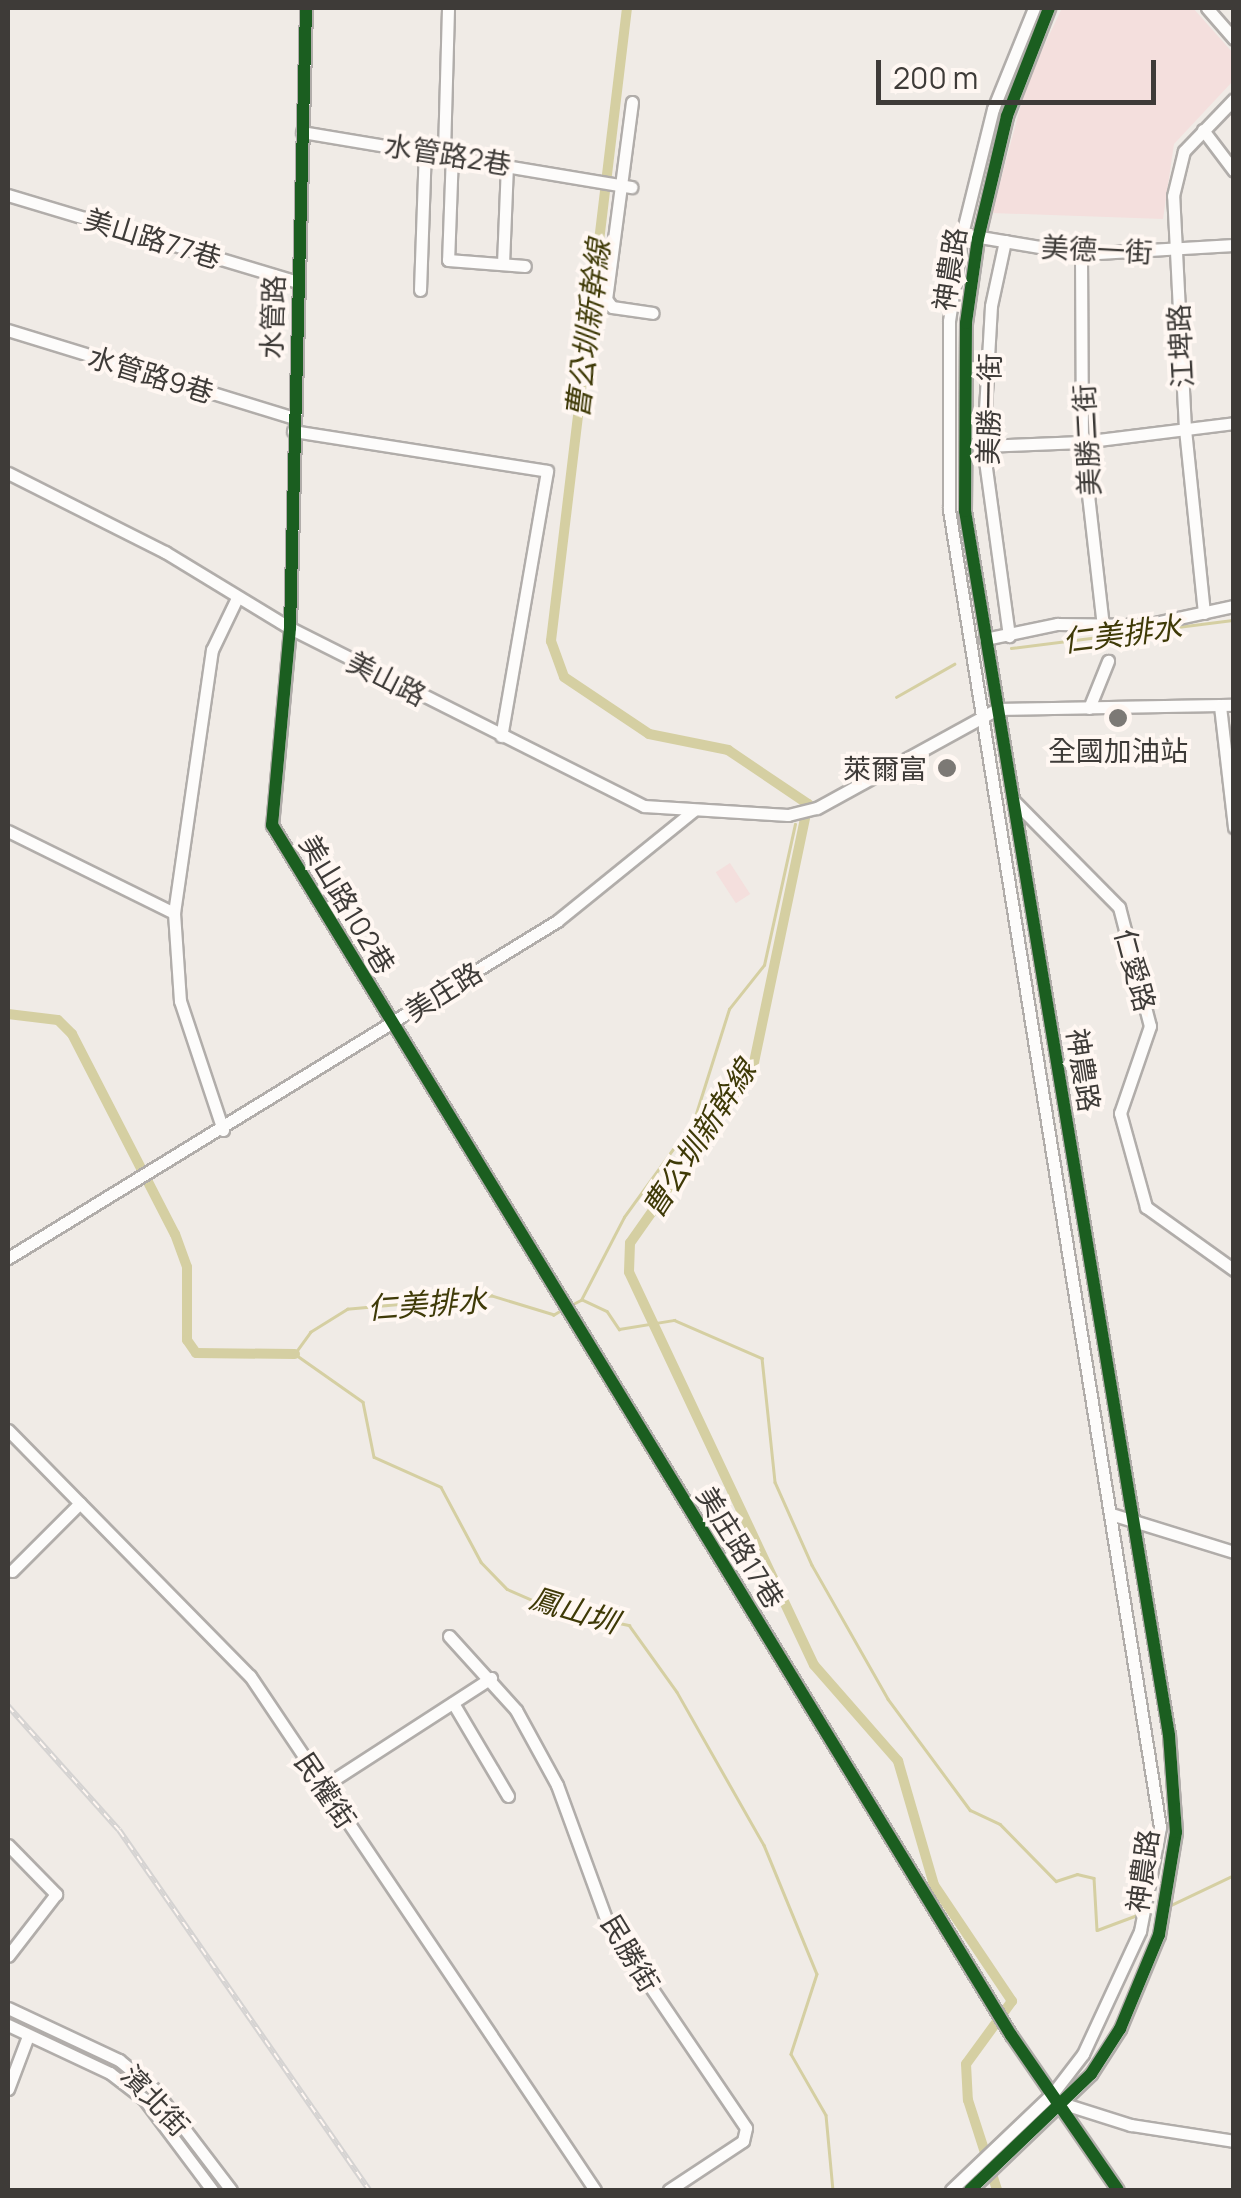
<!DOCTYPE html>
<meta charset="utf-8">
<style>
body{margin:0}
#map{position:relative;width:1241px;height:2198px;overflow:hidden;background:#f0ebe6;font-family:Manrope,"Noto Sans TC",sans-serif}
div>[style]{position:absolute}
.green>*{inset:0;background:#f4dfdd;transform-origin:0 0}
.stream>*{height:2.5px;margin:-1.25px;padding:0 1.25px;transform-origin:1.25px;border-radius:1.25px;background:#d5cfa2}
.canal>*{height:10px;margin:-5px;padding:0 5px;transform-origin:5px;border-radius:5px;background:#d5cfa2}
.roads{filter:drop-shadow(2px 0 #b1adaa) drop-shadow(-2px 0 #b1adaa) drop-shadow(0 2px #b1adaa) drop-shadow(0 -2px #b1adaa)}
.minor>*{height:11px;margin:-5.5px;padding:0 5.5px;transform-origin:5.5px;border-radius:5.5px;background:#fdfcfb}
.rail>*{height:6px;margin-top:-3px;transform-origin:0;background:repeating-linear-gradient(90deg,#fff7f2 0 8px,#d5d3d2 0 16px);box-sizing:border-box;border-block:2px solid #d5d3d2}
.cycleway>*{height:12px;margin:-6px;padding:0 6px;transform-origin:6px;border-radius:6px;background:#1b5e20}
.dots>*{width:28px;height:28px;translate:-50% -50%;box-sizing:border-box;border:5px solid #fff7f2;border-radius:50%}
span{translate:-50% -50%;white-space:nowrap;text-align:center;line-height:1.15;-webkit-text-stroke:8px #fff7f2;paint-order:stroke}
.street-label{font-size:28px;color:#3e3b38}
.poi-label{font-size:28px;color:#3e3b38}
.right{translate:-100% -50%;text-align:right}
.water-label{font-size:30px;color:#3f3a07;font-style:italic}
.frame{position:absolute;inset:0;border:10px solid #3e3b38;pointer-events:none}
.scale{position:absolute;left:876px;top:60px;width:280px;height:45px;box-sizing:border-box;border:5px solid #3e3b38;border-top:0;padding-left:12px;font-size:30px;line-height:35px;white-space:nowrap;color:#3e3b38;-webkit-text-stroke:8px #fff7f2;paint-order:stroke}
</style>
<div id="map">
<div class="green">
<div style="clip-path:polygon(1062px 8px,1193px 8px,1233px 53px,1233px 81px,1174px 144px,1163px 219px,992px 213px,1027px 82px)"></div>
<div style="left:730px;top:863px;width:37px;height:17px;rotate:57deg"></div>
</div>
<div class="stream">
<div style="left:1011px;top:648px;width:225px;rotate:-7.2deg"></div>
<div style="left:896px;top:697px;width:67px;rotate:-29.6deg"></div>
<div style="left:583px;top:1300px;width:26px;rotate:25deg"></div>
<div style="left:607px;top:1311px;width:22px;rotate:56deg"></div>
<div style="left:619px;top:1329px;width:56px;rotate:-9.3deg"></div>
<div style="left:674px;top:1320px;width:96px;rotate:23.4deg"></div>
<div style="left:762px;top:1358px;width:125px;rotate:84deg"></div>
<div style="left:775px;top:1482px;width:91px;rotate:66deg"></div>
<div style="left:812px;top:1565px;width:154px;rotate:60.4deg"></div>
<div style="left:888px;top:1699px;width:138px;rotate:53.5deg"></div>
<div style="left:970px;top:1810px;width:33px;rotate:25deg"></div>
<div style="left:1000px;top:1824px;width:80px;rotate:45.5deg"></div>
<div style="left:1056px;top:1881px;width:22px;rotate:-18deg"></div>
<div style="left:1077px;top:1874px;width:17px;rotate:13deg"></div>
<div style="left:1094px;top:1878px;width:52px;rotate:86.7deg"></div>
<div style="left:1097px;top:1930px;width:46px;rotate:-20.4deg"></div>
<div style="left:571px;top:1305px;width:11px;rotate:-27deg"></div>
<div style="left:581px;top:1300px;width:93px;rotate:-62.6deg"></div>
<div style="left:624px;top:1217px;width:120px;rotate:-54.2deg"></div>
<div style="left:694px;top:1120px;width:116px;rotate:-72.5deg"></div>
<div style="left:729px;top:1009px;width:56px;rotate:-51.5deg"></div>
<div style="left:764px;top:965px;width:144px;rotate:-77.6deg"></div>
<div style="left:564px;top:1309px;width:12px;rotate:149deg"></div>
<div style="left:554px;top:1315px;width:65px;rotate:-163deg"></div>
<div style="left:492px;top:1296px;width:145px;rotate:174.8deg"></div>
<div style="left:348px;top:1309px;width:44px;rotate:148.1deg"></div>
<div style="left:311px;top:1332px;width:27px;rotate:126deg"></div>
<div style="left:295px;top:1354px;width:83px;rotate:35.2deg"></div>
<div style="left:363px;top:1402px;width:56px;rotate:78.7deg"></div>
<div style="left:374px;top:1457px;width:73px;rotate:24.1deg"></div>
<div style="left:441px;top:1487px;width:85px;rotate:61.9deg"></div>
<div style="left:481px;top:1562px;width:37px;rotate:46deg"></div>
<div style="left:507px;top:1589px;width:50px;rotate:23.5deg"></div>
<div style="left:553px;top:1609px;width:78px;rotate:11.9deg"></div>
<div style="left:629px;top:1625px;width:82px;rotate:54.4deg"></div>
<div style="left:677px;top:1692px;width:176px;rotate:60.4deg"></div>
<div style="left:764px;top:1845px;width:139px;rotate:67.7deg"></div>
<div style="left:817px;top:1974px;width:84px;rotate:108deg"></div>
<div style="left:791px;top:2054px;width:70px;rotate:60.2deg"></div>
<div style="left:826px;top:2115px;width:75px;rotate:84.7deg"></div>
<div style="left:1167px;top:1907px;width:74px;rotate:-25.5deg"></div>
</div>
<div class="canal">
<div style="left:627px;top:8px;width:638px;rotate:96.85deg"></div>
<div style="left:551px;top:641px;width:38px;rotate:70deg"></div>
<div style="left:564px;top:677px;width:102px;rotate:33.8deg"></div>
<div style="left:649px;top:734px;width:81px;rotate:11.4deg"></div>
<div style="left:728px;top:750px;width:97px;rotate:34deg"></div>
<div style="left:808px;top:804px;width:270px;rotate:101.8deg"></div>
<div style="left:753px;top:1068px;width:214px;rotate:125.1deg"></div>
<div style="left:630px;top:1243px;width:29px;rotate:92deg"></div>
<div style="left:629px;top:1272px;width:434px;rotate:64.8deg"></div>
<div style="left:814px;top:1665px;width:128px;rotate:48.8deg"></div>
<div style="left:898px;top:1761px;width:129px;rotate:73.8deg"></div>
<div style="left:934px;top:1885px;width:140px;rotate:56.1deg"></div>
<div style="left:1012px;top:2001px;width:78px;rotate:126.1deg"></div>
<div style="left:966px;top:2064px;width:36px;rotate:87deg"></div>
<div style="left:968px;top:2100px;width:95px;rotate:72.1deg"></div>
<div style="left:8px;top:1014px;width:50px;rotate:6.8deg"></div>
<div style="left:58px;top:1020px;width:20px;rotate:45deg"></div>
<div style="left:72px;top:1034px;width:225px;rotate:62.8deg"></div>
<div style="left:175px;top:1234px;width:35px;rotate:70deg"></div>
<div style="left:187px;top:1267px;width:73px;rotate:90deg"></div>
<div style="left:187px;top:1340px;width:16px;rotate:55deg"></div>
<div style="left:196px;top:1353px;width:99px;rotate:0.6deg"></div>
</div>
<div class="roads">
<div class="minor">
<div style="left:306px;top:8px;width:620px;rotate:91.48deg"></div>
<div style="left:290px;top:628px;width:198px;rotate:95.2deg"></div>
<div style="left:272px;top:825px;width:1418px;rotate:58.59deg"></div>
<div style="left:1011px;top:2035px;width:188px;rotate:55.4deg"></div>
<div style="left:1207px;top:8px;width:41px;rotate:48.9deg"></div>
<div style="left:632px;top:102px;width:199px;rotate:97.5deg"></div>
<div style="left:606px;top:299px;width:10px;rotate:53deg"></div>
<div style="left:612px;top:307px;width:41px;rotate:8.3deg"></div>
<div style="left:1203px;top:130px;width:51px;rotate:52.9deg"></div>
<div style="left:302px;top:132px;width:334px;rotate:9.5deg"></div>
<div style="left:444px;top:152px;width:144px;rotate:-88.4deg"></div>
<div style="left:452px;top:153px;width:107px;rotate:92.1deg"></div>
<div style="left:448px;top:260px;width:77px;rotate:4.5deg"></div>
<div style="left:8px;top:195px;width:303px;rotate:16.7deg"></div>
<div style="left:962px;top:234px;width:121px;rotate:9.5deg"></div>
<div style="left:1081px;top:254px;width:153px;rotate:-3.4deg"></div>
<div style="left:1005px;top:241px;width:66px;rotate:102.2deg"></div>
<div style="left:991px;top:306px;width:140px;rotate:93.3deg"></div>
<div style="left:983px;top:446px;width:192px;rotate:82.2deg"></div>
<div style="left:1081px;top:254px;width:188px;rotate:89.7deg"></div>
<div style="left:1082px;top:442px;width:185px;rotate:83.5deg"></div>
<div style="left:503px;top:264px;width:100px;rotate:-87.7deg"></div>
<div style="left:420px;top:290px;width:141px;rotate:-88deg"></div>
<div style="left:8px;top:330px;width:299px;rotate:17.1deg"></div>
<div style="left:293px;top:431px;width:257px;rotate:8.9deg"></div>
<div style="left:547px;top:471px;width:269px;rotate:99.8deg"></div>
<div style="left:983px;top:446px;width:99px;rotate:-2.3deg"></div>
<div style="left:1082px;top:442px;width:153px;rotate:-7.1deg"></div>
<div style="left:8px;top:473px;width:176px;rotate:26.7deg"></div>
<div style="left:165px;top:552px;width:146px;rotate:31.3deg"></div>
<div style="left:290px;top:628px;width:396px;rotate:26.7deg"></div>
<div style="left:644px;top:806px;width:144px;rotate:3.6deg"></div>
<div style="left:788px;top:815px;width:30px;rotate:-14deg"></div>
<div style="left:817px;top:808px;width:205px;rotate:-28.8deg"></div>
<div style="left:997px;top:709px;width:237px;rotate:-1deg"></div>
<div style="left:1204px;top:613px;width:185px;rotate:-95.9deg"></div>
<div style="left:1185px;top:429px;width:233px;rotate:-92.9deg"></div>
<div style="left:1173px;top:196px;width:46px;rotate:-76.3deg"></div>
<div style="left:1184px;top:151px;width:72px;rotate:-46.1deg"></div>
<div style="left:985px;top:639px;width:74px;rotate:-11.8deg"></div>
<div style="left:1057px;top:624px;width:89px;rotate:0.6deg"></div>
<div style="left:1146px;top:625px;width:90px;rotate:-12.2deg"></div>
<div style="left:1220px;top:706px;width:122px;rotate:83.4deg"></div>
<div style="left:1089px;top:708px;width:51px;rotate:-68deg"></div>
<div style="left:1014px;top:801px;width:149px;rotate:45.3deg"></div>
<div style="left:1119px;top:907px;width:123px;rotate:75.4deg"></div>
<div style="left:1150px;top:1026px;width:92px;rotate:109deg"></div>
<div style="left:1120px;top:1113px;width:98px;rotate:74.5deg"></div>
<div style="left:1146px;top:1207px;width:108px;rotate:35.6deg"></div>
<div style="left:8px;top:831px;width:185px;rotate:26.3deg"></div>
<div style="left:223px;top:1130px;width:136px;rotate:-108.4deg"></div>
<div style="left:180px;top:1001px;width:88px;rotate:-93.9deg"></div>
<div style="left:174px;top:913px;width:266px;rotate:-81.8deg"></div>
<div style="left:212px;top:650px;width:58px;rotate:-64.3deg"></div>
<div style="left:8px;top:1258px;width:644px;rotate:-31.54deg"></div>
<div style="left:557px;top:921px;width:175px;rotate:-39deg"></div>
<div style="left:8px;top:1430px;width:345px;rotate:45.5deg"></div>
<div style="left:250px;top:1676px;width:619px;rotate:56.13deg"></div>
<div style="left:1111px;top:1514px;width:129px;rotate:17.2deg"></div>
<div style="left:12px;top:1571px;width:96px;rotate:-45deg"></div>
<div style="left:449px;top:1636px;width:100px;rotate:47.8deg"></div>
<div style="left:516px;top:1710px;width:85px;rotate:61.3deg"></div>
<div style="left:557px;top:1785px;width:148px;rotate:69.9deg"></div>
<div style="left:608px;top:1924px;width:246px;rotate:55.9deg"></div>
<div style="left:746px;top:2128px;width:13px;rotate:103deg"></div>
<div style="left:743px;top:2141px;width:89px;rotate:146.5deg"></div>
<div style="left:453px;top:1703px;width:108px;rotate:59.4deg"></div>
<div style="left:324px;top:1786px;width:199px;rotate:-32.9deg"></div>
<div style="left:8px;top:1845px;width:69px;rotate:45.6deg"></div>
<div style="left:56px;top:1894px;width:78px;rotate:127.7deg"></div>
<div style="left:8px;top:2008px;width:123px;rotate:25.1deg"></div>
<div style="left:119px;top:2060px;width:45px;rotate:39.6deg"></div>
<div style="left:154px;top:2089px;width:127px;rotate:52.7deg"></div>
<div style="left:8px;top:2025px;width:113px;rotate:25.2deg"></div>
<div style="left:110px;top:2073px;width:43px;rotate:37.4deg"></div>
<div style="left:144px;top:2099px;width:114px;rotate:53.2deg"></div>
<div style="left:8px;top:2089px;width:57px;rotate:-69.3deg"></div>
<div style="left:1058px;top:2102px;width:77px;rotate:17.5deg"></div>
<div style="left:1131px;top:2125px;width:104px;rotate:8.8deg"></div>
<div style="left:951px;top:2190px;width:141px;rotate:-43.6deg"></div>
<div style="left:1053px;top:2093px;width:49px;rotate:-52.4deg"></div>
<div style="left:1083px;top:2054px;width:136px;rotate:-65.1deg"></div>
<div style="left:1140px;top:1931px;width:106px;rotate:-79.1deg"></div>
<div style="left:1160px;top:1827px;width:1335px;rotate:-99.1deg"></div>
<div style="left:949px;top:509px;width:188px;rotate:-90deg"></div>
<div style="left:949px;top:321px;width:88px;rotate:-81.5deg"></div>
<div style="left:962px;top:234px;width:129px;rotate:-76.1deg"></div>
<div style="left:993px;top:109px;width:109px;rotate:-67.9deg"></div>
<div style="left:970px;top:2190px;width:168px;rotate:-43.8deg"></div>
<div style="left:1091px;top:2074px;width:54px;rotate:-57.2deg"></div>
<div style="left:1120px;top:2029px;width:102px;rotate:-67.5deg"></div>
<div style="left:1159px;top:1935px;width:104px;rotate:-80.6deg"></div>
<div style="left:1176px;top:1832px;width:97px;rotate:-94.1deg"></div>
<div style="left:1169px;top:1735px;width:1241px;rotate:-99.46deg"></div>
<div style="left:965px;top:511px;width:188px;rotate:-89.7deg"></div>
<div style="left:966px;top:323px;width:85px;rotate:-81.9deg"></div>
<div style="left:978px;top:239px;width:126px;rotate:-76.7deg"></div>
<div style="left:1007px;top:116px;width:116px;rotate:-68.7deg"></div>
</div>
</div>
<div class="rail">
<div style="left:8px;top:1706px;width:166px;rotate:48.2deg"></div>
<div style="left:119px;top:1830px;width:438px;rotate:55.2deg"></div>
</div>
<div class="cycleway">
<div style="left:306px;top:8px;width:620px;rotate:91.48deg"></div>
<div style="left:290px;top:628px;width:198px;rotate:95.2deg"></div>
<div style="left:272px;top:825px;width:1418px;rotate:58.59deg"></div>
<div style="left:1011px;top:2035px;width:188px;rotate:55.4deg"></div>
<div style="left:970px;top:2190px;width:168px;rotate:-43.8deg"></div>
<div style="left:1091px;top:2074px;width:54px;rotate:-57.2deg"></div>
<div style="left:1120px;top:2029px;width:102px;rotate:-67.5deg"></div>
<div style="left:1159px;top:1935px;width:104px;rotate:-80.6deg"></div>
<div style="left:1176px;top:1832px;width:97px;rotate:-94.1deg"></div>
<div style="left:1169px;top:1735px;width:1241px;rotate:-99.46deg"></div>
<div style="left:965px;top:511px;width:188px;rotate:-89.7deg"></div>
<div style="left:966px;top:323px;width:85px;rotate:-81.9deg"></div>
<div style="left:978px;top:239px;width:126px;rotate:-76.7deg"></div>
<div style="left:1007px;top:116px;width:116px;rotate:-68.7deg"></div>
</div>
<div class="dots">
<div style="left:1118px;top:718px;background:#7c7975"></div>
<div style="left:947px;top:768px;background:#7c7975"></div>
</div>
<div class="street-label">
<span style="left:448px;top:154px;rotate:9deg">水管路2巷</span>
<span style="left:153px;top:238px;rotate:17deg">美山路77巷</span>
<span style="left:1097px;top:249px;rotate:3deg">美德一街</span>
<span style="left:949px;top:269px;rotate:-81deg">神農路</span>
<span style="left:272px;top:317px;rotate:-88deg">水管路</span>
<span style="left:1180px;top:346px;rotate:-93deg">江埤路</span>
<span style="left:151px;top:374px;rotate:17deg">水管路9巷</span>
<span style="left:988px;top:409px;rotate:-89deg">美勝一街</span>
<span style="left:1086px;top:440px;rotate:-93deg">美勝二街</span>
<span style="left:387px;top:678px;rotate:27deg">美山路</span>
<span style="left:348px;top:904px;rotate:59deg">美山路102巷</span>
<span style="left:1136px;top:970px;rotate:75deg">仁愛路</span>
<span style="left:443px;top:991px;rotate:-32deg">美庄路</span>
<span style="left:1084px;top:1070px;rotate:81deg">神農路</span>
<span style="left:741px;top:1547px;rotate:58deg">美庄路17巷</span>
<span style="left:326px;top:1790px;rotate:56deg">民權街</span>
<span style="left:1142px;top:1871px;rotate:-82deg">神農路</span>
<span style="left:631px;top:1953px;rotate:59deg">民勝街</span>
<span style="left:156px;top:2100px;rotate:47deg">濱北街</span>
</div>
<div class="poi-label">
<span style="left:1118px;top:750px">全國加油站</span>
<span class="right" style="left:927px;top:768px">萊爾富</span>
</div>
<div class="water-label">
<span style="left:588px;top:329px;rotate:-83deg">曹公圳新幹線</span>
<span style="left:1122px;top:634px;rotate:-7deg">仁美排水</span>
<span style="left:699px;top:1139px;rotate:-57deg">曹公圳新幹線</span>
<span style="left:427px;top:1304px;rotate:-4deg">仁美排水</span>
<span style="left:574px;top:1610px;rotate:17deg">鳳山圳</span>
</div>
<div class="frame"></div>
<div class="scale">200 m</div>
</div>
